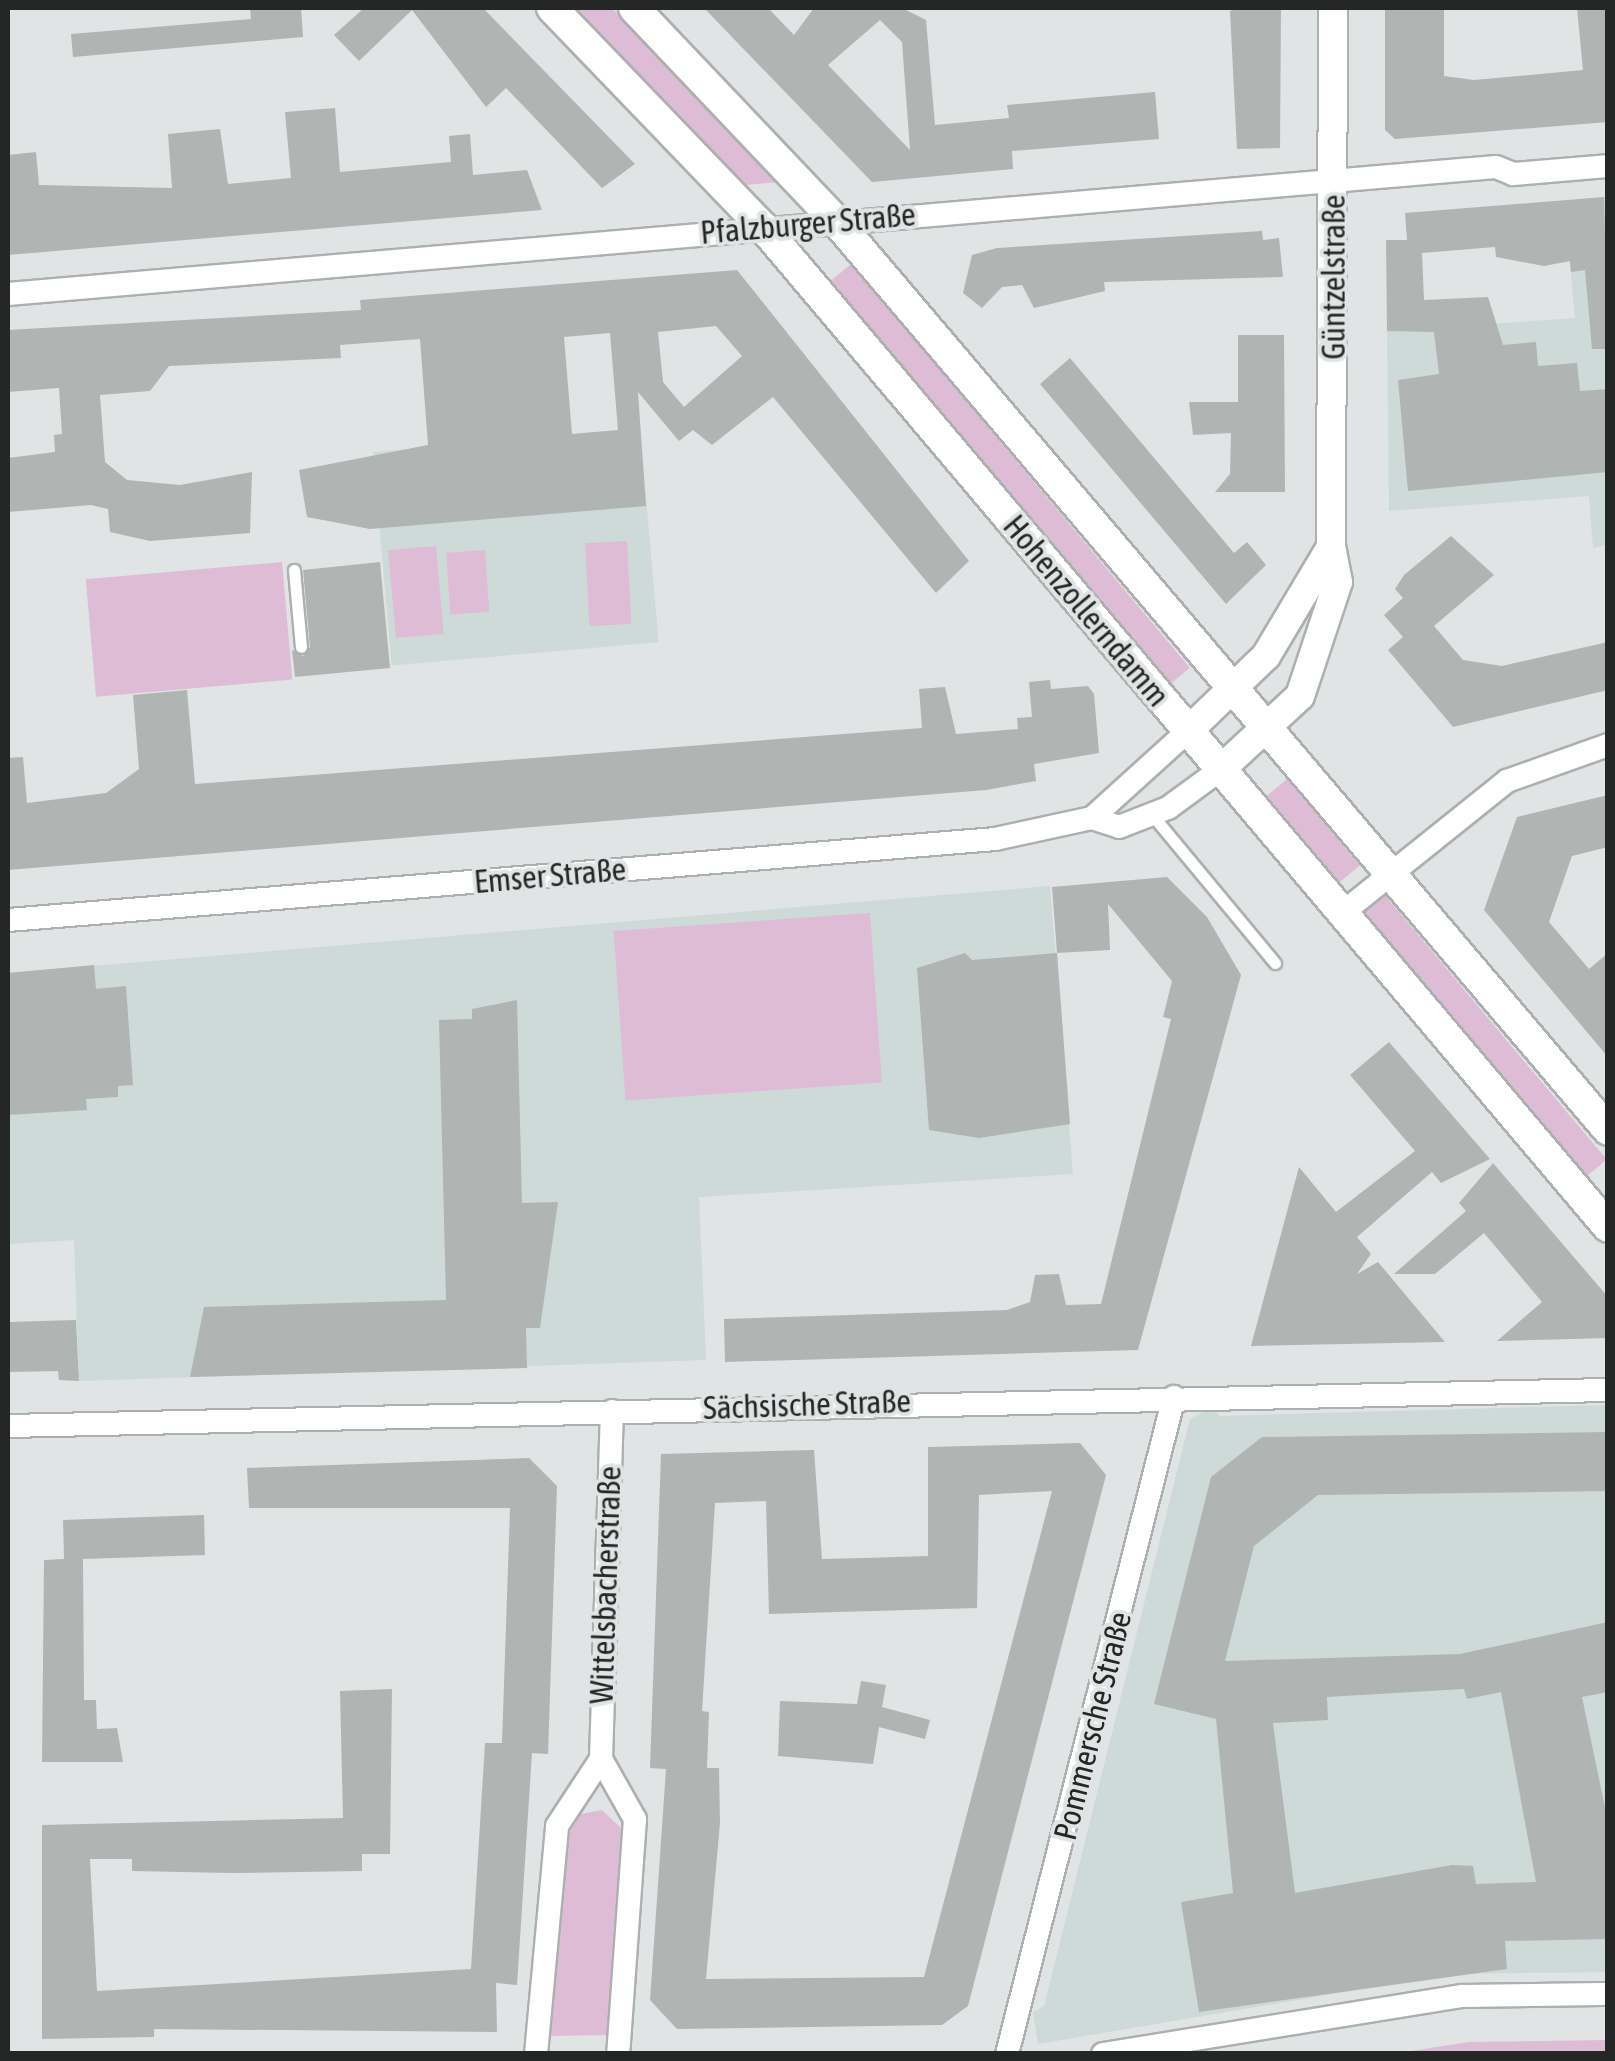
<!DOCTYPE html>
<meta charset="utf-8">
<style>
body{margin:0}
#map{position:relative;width:1615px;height:2061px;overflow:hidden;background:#e0e4e4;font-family:"Asap Condensed",sans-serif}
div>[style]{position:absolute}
.built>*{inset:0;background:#cedad8;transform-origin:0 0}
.green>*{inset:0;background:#dfbcd6;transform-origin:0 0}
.building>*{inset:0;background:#b0b4b3}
.roads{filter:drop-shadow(2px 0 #acb0af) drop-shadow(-2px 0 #acb0af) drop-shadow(0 2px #acb0af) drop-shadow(0 -2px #acb0af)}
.service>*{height:11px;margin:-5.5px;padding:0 5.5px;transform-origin:5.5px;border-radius:5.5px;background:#fff}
.minor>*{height:22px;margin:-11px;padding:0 11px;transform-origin:11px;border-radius:11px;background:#fff}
.tertiary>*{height:28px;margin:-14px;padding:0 14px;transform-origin:14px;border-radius:14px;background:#fff}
.secondary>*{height:30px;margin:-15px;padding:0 15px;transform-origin:15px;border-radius:15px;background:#fff}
span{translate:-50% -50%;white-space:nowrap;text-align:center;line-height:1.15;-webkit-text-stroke:8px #e0e4e4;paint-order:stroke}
.street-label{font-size:32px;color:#252626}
.frame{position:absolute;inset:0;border:10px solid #252626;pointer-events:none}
</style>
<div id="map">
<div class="built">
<div style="clip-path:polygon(1607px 197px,1607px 545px,1593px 548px,1589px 496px,1389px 511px,1387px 331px,1575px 318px,1564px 201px)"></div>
<div style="left:640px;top:429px;width:214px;height:268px;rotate:85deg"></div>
<div style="clip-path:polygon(1050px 886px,1073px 1174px,699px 1197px,706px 1360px,79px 1381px,74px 1240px,8px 1244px,8px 973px)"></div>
<div style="clip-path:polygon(1607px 1405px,1607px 1972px,1451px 1974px,1038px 2044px,1033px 2012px,1044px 2006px,1190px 1419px,1211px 1408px,1220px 1416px)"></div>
</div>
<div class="green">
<div style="clip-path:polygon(576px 8px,612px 8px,779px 182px,746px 185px)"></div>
<div style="left:851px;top:264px;width:527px;height:30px;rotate:50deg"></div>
<div style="left:627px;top:541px;width:83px;height:42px;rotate:87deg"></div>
<div style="left:436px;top:546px;width:88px;height:48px;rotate:85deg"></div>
<div style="left:485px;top:550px;width:62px;height:39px;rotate:86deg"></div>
<div style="left:282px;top:562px;width:118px;height:197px;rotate:85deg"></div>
<div style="left:1287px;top:779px;width:113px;height:26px;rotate:50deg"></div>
<div style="left:1383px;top:893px;width:348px;height:26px;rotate:50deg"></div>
<div style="left:870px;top:913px;width:170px;height:257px;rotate:86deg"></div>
<div style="clip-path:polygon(602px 1810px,624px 1831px,607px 2035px,550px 2036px,569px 1834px,581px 1814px)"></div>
<div style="clip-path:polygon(1607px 2040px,1607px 2053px,1398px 2053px,1469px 2042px)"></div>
</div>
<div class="building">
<div style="clip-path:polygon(250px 8px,301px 8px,303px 37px,73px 57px,71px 34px,251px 19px)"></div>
<div style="clip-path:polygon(364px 8px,483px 8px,635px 164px,602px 188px,506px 88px,486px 107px,412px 10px,359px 61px,334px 35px)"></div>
<div style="clip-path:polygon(evenodd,704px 8px,768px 8px,794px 35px,814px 8px,902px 8px,926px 20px,935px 125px,1009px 118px,1007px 105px,1155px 92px,1159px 139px,1012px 151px,1013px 169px,872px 182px,704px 8px,880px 20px,902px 42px,910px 150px,828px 65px,880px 20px)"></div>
<div style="clip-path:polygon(1238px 8px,1281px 8px,1280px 148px,1237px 149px,1230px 11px)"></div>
<div style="clip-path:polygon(1385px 8px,1444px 8px,1444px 76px,1474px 80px,1583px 70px,1577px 8px,1608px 8px,1608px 122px,1395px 139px,1385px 130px)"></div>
<div style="clip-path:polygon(335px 108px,340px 172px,451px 162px,449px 136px,470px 134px,473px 175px,527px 170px,542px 210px,8px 255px,8px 155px,36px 152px,39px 185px,172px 188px,168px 134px,220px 129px,228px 184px,291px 178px,285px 112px)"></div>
<div style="clip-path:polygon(1604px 197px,1608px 349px,1592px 349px,1585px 270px,1571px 272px,1570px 261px,1544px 266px,1496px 257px,1495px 247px,1422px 253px,1424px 300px,1488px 297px,1503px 345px,1536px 342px,1538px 366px,1577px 363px,1580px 391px,1608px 389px,1608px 472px,1408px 491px,1398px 380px,1439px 374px,1434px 332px,1387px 331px,1386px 240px,1407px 240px,1405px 213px)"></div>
<div style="clip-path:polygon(1262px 231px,1263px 240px,1279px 238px,1283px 277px,1104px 282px,1105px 291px,1034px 308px,1022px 285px,1002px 287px,982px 308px,963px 293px,972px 255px,997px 248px)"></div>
<div style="clip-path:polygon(evenodd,737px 270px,969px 561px,936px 593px,773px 397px,712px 445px,693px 430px,679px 441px,638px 392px,646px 506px,370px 529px,307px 517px,299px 470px,428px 445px,420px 339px,340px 345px,341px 358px,169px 366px,150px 391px,100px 395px,105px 462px,127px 480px,180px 485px,252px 472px,250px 533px,150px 541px,110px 532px,108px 509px,91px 505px,8px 512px,8px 458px,55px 452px,54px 435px,62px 434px,59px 388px,8px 392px,8px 330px,361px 310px,360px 300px,737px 270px,716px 326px,742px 356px,684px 407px,663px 382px,658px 332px,716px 326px,737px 270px,610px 333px,618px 430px,572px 434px,564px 337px,610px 333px)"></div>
<div style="clip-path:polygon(1238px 335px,1284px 335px,1285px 492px,1215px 492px,1230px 474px,1231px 433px,1193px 435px,1189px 402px,1238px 402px)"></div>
<div style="clip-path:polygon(1070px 358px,1234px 553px,1247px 542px,1266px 565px,1226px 604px,1040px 384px)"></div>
<div style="clip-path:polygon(1451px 536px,1494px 575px,1434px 626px,1463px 660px,1502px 666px,1608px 642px,1608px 690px,1453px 727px,1388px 650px,1403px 637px,1384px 615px,1403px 598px,1395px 589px,1404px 575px)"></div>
<div style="clip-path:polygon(380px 562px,390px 668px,295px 677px,292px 650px,303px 656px,310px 647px,303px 570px)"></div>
<div style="clip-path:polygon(1050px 680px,1051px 689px,1088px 686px,1094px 694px,1099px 753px,1034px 764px,1036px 781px,986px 790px,8px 870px,8px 758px,23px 757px,27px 803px,106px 793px,139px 769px,133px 695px,187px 690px,195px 784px,922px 728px,919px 689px,945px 687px,956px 734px,1018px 729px,1017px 718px,1032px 717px,1029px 682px)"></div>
<div style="clip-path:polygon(1608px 795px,1608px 847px,1572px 856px,1549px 922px,1589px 969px,1608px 953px,1608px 1057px,1484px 910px,1517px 817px)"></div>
<div style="clip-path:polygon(1167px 877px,1207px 917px,1241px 975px,1138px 1350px,725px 1362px,724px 1319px,1007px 1310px,1030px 1302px,1035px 1275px,1059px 1274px,1066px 1305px,1101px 1304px,1171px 1019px,1163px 1017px,1172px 981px,1108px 904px,1110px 950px,1057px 953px,1052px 887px)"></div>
<div style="clip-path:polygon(965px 953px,972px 960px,1057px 953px,1070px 1124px,979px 1138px,929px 1130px,917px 968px)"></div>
<div style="clip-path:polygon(94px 965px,96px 989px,126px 986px,133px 1085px,118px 1086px,118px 1097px,86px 1099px,87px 1110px,8px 1115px,8px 973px)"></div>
<div style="clip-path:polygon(517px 1000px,522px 1203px,558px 1202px,540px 1328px,526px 1328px,527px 1368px,190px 1377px,204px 1307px,446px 1300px,439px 1020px,472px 1019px,472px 1009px)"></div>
<div style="clip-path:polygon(1389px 1042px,1490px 1159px,1441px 1183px,1432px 1172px,1357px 1237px,1371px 1254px,1357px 1274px,1378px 1262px,1445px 1342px,1251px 1346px,1299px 1167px,1336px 1212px,1415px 1151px,1350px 1075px)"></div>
<div style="clip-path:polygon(1493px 1163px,1608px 1297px,1608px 1338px,1497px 1341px,1542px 1302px,1484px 1233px,1435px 1274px,1394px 1274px,1466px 1211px,1459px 1203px)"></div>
<div style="clip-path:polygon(76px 1320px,79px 1381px,59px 1380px,58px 1371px,8px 1372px,8px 1322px)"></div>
<div style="clip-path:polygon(evenodd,1608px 1432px,1608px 1491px,1318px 1495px,1254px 1546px,1225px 1661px,1460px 1654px,1608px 1622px,1608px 1692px,1582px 1697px,1608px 1822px,1608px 1939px,1505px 1941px,1507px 1969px,1199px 2012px,1181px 1902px,1233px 1893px,1216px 1719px,1154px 1704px,1211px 1477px,1262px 1437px,1608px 1432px,1464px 1689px,1467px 1699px,1501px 1692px,1536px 1882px,1476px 1884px,1473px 1866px,1452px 1865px,1295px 1893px,1273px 1723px,1328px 1720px,1327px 1697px,1464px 1689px)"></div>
<div style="clip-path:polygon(evenodd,1080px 1443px,1106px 1475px,968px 2006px,942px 2025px,677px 2029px,650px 2000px,666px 1769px,650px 1768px,661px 1454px,814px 1450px,822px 1559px,864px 1558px,928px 1556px,928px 1447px,1080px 1443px,1052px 1491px,924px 1977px,706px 1979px,720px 1823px,719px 1768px,707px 1768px,709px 1712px,702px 1711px,715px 1503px,766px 1501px,769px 1614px,977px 1608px,979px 1495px,1052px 1491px)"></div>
<div style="clip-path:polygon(529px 1458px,557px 1486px,548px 1754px,532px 1753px,517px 1985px,496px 1983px,497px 2032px,154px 2029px,154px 2037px,42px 2039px,42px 1825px,343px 1818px,340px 1691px,392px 1689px,390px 1854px,362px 1854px,362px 1871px,232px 1873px,132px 1871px,132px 1859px,90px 1859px,97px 1991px,471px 1969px,485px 1743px,502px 1743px,510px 1508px,249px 1508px,247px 1468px)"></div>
<div style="clip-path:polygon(204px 1515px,205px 1555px,83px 1559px,84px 1700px,96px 1700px,97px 1729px,117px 1728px,123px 1762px,42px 1762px,44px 1560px,64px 1559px,63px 1520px)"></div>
<div style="clip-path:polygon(861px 1681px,886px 1685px,882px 1707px,930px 1720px,925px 1739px,879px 1727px,873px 1764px,778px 1756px,780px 1701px,857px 1704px)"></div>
</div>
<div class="roads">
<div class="service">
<div style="left:294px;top:570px;width:77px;rotate:84.8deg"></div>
<div style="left:1153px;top:816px;width:191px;rotate:50.3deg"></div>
</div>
<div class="minor">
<div style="left:8px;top:294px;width:1493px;rotate:-4.88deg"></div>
<div style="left:1496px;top:167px;width:18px;rotate:22deg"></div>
<div style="left:1513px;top:174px;width:95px;rotate:-4.8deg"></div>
<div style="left:1092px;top:818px;width:128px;rotate:-42.2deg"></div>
<div style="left:1341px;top:914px;width:213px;rotate:-38.7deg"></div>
<div style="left:1507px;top:781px;width:107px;rotate:-19.6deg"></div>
<div style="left:8px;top:920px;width:990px;rotate:-4.69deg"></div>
<div style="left:995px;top:839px;width:99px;rotate:-12.2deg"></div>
<div style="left:1092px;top:818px;width:28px;rotate:18deg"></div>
<div style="left:1119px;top:827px;width:53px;rotate:-21.2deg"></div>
<div style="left:1168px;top:808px;width:64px;rotate:-36.2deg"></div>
<div style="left:8px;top:1426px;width:1600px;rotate:-1.29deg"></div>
<div style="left:601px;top:1759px;width:69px;rotate:60.5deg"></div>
<div style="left:635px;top:1819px;width:236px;rotate:94.1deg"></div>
<div style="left:536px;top:2054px;width:229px;rotate:-84.7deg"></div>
<div style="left:557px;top:1826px;width:80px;rotate:-56.7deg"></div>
<div style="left:601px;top:1759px;width:348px;rotate:-88.2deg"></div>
<div style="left:1007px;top:2054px;width:678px;rotate:-75.74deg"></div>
<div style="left:1103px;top:2054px;width:364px;rotate:-9.2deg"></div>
<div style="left:1462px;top:1996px;width:146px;rotate:-0.8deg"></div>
</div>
<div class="tertiary">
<div style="left:1187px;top:732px;width:110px;rotate:-43.9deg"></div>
<div style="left:1266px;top:656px;width:127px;rotate:-59.2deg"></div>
<div style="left:1220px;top:770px;width:109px;rotate:-42.8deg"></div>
<div style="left:1300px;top:696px;width:120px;rotate:-71.6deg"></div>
<div style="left:1338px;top:582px;width:36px;rotate:-101deg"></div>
<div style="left:1331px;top:547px;width:539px;rotate:-89.79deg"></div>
</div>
<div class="secondary">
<div style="left:552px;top:8px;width:304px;rotate:46.1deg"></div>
<div style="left:763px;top:227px;width:1309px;rotate:49.8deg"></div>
<div style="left:634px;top:8px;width:295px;rotate:46.5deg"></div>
<div style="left:837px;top:222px;width:1191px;rotate:49.66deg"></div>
</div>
</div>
<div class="street-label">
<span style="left:808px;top:224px;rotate:-5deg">Pfalzburger Straße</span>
<span style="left:1334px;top:277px;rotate:-90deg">Güntzelstraße</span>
<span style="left:1086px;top:611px;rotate:50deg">Hohenzollerndamm</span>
<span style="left:550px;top:876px;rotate:-5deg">Emser Straße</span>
<span style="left:807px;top:1405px;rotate:-2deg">Sächsische Straße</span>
<span style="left:606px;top:1585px;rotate:-88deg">Wittelsbacherstraße</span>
<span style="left:1093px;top:1726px;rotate:-76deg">Pommersche Straße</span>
</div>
<div class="frame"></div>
</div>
